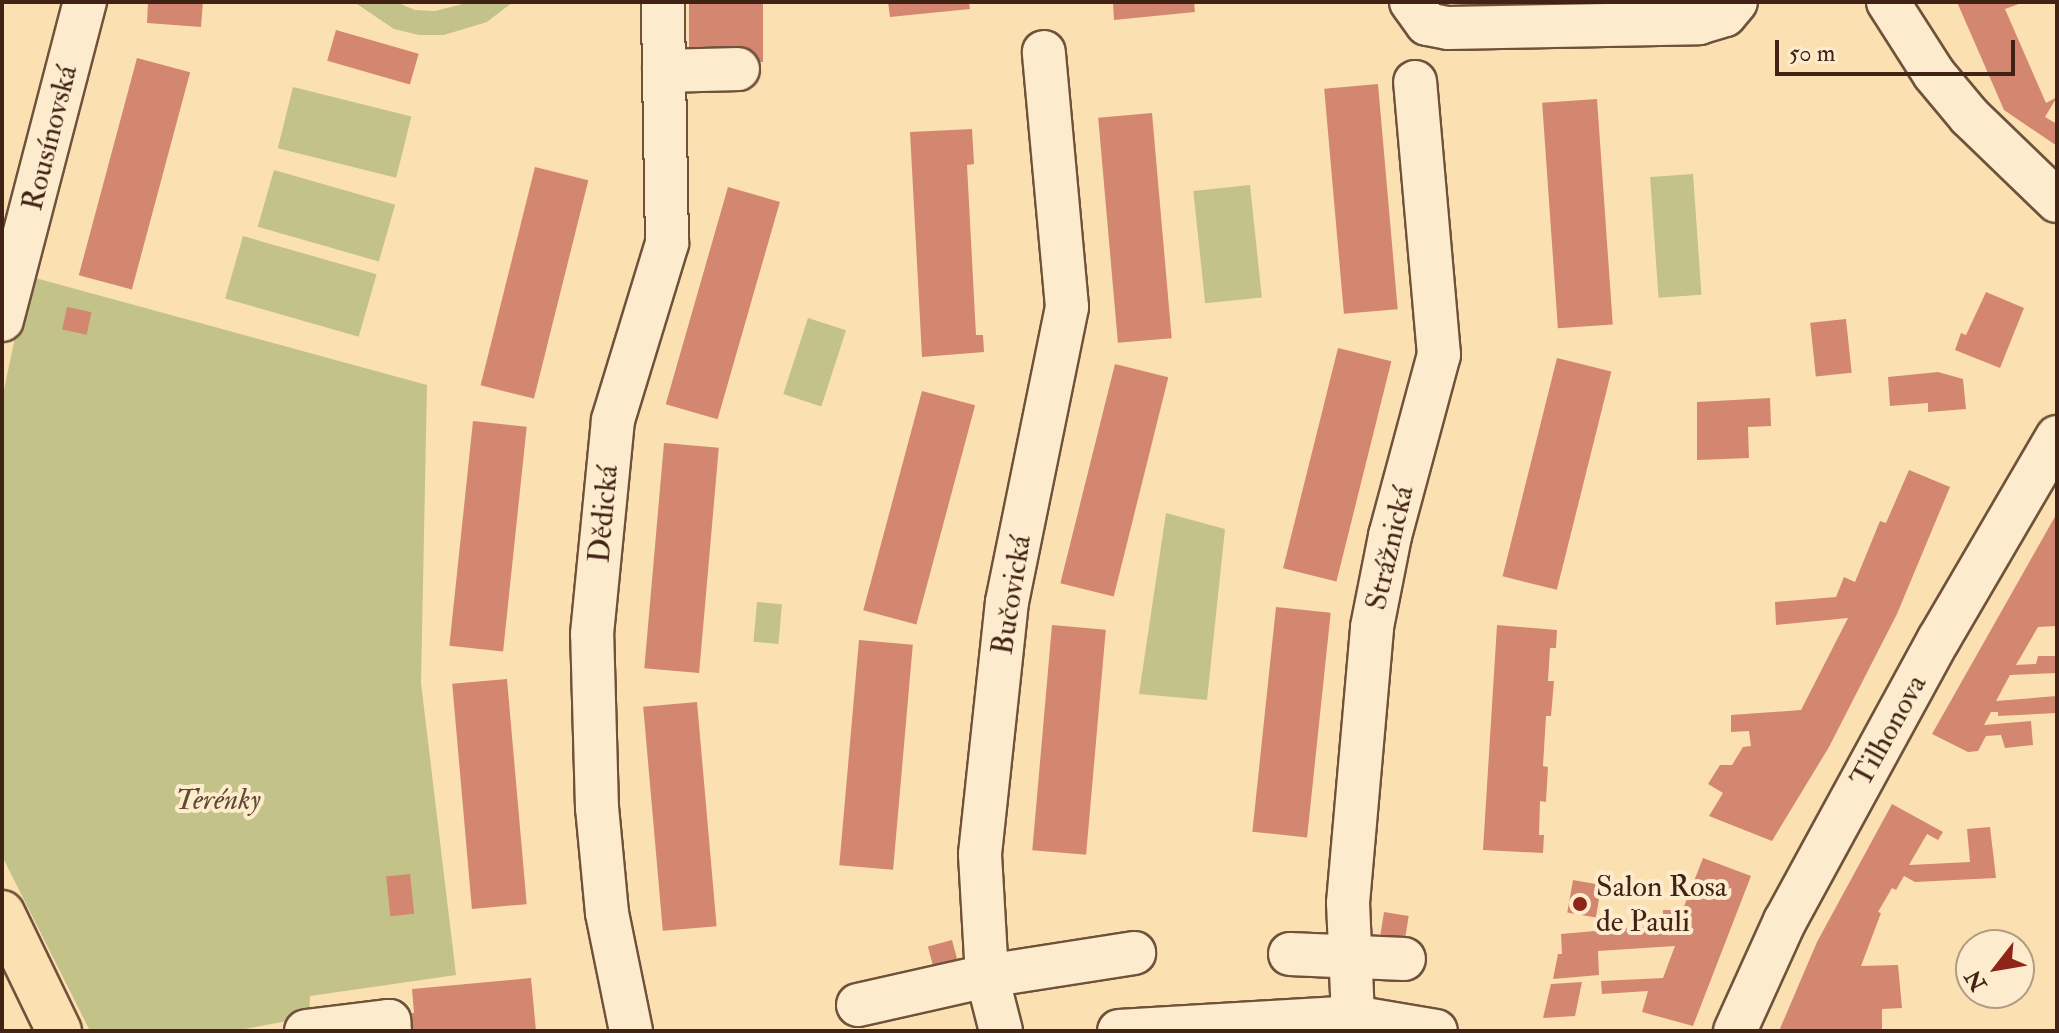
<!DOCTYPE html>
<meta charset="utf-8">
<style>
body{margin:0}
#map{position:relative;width:2059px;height:1033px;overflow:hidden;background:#fbe1b2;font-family:"IM FELL Double Pica",serif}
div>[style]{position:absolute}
.green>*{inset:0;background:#c2c289;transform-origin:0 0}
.building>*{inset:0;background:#d38770;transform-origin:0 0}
.roads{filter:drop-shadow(2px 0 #70523c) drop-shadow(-2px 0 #70523c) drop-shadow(0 2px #70523c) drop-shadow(0 -2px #70523c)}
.minor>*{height:42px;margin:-21px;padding:0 21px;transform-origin:21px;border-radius:21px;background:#fceccd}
.major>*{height:44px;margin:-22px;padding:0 22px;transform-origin:22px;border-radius:22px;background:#fbe1b2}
.dots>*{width:22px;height:22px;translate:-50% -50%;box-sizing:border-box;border:4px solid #fceccd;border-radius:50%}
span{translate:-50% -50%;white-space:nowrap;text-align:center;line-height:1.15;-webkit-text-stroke:8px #fceccd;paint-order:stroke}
.street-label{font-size:30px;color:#422214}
.park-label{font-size:30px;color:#624a31;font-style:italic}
.poi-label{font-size:30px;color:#422214}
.left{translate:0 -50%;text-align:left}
.frame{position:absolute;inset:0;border:4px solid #422214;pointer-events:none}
.north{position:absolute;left:1955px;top:929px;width:80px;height:80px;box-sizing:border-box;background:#fceccd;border:2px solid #b29b83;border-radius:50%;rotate:239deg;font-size:22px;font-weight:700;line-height:32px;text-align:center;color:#422214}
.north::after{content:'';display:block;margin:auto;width:28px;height:36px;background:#8f2418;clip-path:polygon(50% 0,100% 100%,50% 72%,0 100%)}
.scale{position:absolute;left:1775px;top:40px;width:240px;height:36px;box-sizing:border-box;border:4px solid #422214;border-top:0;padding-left:10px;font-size:24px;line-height:28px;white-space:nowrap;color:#422214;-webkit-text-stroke:6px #fceccd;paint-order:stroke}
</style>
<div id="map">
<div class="green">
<div style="clip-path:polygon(354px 2px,396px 2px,415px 10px,435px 11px,471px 2px,513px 2px,487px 22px,444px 35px,419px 35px,394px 29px)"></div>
<div style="left:293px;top:87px;width:122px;height:63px;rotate:14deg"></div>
<div style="left:274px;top:170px;width:126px;height:59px;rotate:16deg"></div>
<div style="left:1693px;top:174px;width:121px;height:43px;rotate:86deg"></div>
<div style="left:1250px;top:185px;width:113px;height:57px;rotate:84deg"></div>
<div style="left:243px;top:236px;width:139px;height:65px;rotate:16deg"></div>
<div style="clip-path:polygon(28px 276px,427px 385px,421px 683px,456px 975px,310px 996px,309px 1017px,234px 1031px,90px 1031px,2px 856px,2px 399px)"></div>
<div style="left:808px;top:318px;width:40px;height:80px;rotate:18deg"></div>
<div style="clip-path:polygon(1166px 513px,1225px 529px,1207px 700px,1139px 694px)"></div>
<div style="left:757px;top:602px;width:25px;height:40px;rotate:5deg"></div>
</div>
<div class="building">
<div style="clip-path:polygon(148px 2px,203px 2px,201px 27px,147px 23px)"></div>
<div style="left:689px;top:2px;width:74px;height:60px"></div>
<div style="clip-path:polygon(888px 2px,969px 2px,970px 9px,890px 17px)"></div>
<div style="clip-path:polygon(1113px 2px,1194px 2px,1195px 12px,1114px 20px)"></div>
<div style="clip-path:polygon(1957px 2px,2024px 2px,2005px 9px,2046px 103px,2057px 97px,2045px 117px,2057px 124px,2057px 146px,2004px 110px)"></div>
<div style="left:336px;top:30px;width:86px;height:32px;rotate:16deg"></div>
<div style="left:137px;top:58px;width:55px;height:225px;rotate:15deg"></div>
<div style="left:1378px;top:84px;width:226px;height:54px;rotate:85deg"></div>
<div style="left:1597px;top:99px;width:226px;height:55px;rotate:86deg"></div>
<div style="left:1152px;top:113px;width:226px;height:54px;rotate:85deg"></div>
<div style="clip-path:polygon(972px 129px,974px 164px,967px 165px,976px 335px,983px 335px,984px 352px,922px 357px,910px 132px)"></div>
<div style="left:535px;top:167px;width:55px;height:225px;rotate:14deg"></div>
<div style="left:728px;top:187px;width:54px;height:226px;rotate:16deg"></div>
<div style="clip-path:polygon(1986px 292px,2024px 308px,2000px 368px,1955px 350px,1961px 333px,1966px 335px)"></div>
<div style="left:67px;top:307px;width:25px;height:23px;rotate:12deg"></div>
<div style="left:1846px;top:319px;width:54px;height:36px;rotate:84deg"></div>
<div style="left:1338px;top:348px;width:55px;height:227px;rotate:14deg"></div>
<div style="left:1557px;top:358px;width:56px;height:225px;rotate:14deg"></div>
<div style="left:1115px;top:364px;width:55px;height:226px;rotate:14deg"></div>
<div style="clip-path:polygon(1938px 372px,1963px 379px,1966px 409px,1928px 412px,1928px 403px,1890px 406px,1888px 377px)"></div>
<div style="left:922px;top:391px;width:55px;height:227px;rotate:15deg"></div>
<div style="clip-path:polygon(1770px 398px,1771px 426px,1748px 427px,1749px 458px,1697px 460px,1697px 402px)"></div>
<div style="left:473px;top:421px;width:54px;height:226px;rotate:6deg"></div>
<div style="left:664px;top:443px;width:55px;height:226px;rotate:5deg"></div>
<div style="clip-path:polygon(1909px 470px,1950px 487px,1897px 614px,1829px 747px,1772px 841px,1709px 816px,1723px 793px,1708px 784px,1720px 765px,1732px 765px,1743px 747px,1751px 746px,1749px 731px,1731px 732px,1731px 715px,1801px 710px,1848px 618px,1776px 625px,1775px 602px,1836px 597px,1844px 577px,1855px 582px,1880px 521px,1886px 523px)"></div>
<div style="clip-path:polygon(2057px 513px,2057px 626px,2038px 627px,2016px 665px,2036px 664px,2038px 656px,2057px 656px,2057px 673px,2010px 675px,1996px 701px,2057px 696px,2057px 713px,1998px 716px,1998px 712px,1991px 712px,1984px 725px,2031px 721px,2033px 745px,2005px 748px,2001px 735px,1986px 736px,1978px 751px,1968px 752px,1932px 734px)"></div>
<div style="left:1276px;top:607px;width:55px;height:226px;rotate:6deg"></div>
<div style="left:1052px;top:625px;width:54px;height:226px;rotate:5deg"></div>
<div style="clip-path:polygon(1497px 625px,1557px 630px,1556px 648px,1550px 648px,1548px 681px,1554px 681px,1551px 716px,1546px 716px,1543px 766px,1548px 767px,1546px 802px,1540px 801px,1539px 835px,1544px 835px,1543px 853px,1483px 850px)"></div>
<div style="left:859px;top:640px;width:54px;height:226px;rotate:5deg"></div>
<div style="left:507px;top:679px;width:226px;height:55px;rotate:85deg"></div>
<div style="left:697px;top:702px;width:225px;height:54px;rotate:85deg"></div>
<div style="clip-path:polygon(1892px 804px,1943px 832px,1938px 840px,1927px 834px,1909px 865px,1970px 862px,1967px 829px,1990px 827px,1996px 878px,1915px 882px,1904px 876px,1896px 890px,1892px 888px,1878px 912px,1881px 913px,1861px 966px,1898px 965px,1902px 1008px,1882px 1009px,1882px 1031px,1779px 1031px,1817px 942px)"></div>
<div style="clip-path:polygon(1703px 858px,1751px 876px,1693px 1026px,1642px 1012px,1648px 991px,1602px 994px,1601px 981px,1663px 978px,1675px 946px,1598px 951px,1599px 975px,1553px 979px,1558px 954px,1562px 954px,1561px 934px,1663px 925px,1663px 910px,1686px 910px,1683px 909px)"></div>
<div style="left:410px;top:874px;width:40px;height:24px;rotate:84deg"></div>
<div style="left:1573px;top:880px;width:29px;height:33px;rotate:10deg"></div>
<div style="left:1384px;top:912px;width:25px;height:23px;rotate:9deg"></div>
<div style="left:952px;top:940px;width:23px;height:25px;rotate:75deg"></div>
<div style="clip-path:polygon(531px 978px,536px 1031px,400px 1031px,406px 1014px,414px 1013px,412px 989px)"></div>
<div style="clip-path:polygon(1582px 982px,1575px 1016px,1543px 1018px,1551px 984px)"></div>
</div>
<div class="roads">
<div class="minor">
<div style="left:1411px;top:2px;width:27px;rotate:54deg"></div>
<div style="left:1427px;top:24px;width:21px;rotate:11deg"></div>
<div style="left:1448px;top:28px;width:251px;rotate:-1.1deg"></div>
<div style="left:1699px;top:23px;width:27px;rotate:-17deg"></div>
<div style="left:1725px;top:15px;width:17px;rotate:-50deg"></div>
<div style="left:1888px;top:2px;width:85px;rotate:57.4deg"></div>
<div style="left:1934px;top:74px;width:56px;rotate:50.1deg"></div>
<div style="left:1970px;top:117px;width:121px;rotate:44deg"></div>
<div style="left:664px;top:71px;width:74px;rotate:-1.5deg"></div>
<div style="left:2px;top:320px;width:329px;rotate:-75.4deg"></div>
<div style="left:1290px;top:954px;width:114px;rotate:2.5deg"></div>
<div style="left:858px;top:1005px;width:132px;rotate:-12.7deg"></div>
<div style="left:987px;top:976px;width:149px;rotate:-8.9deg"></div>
<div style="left:1353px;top:1017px;width:114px;rotate:-92.5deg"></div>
<div style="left:1348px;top:903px;width:277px;rotate:-85deg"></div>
<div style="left:1372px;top:627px;width:93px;rotate:-78.8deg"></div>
<div style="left:1390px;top:536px;width:188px;rotate:-74.9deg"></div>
<div style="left:1439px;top:355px;width:274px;rotate:-95deg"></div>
<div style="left:306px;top:1031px;width:84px;rotate:-6.9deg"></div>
<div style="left:389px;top:1021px;width:10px;rotate:84deg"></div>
<div style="left:631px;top:1031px;width:120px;rotate:-101.5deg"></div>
<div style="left:607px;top:913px;width:105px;rotate:-95.4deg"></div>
<div style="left:597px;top:808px;width:174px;rotate:-91.6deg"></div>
<div style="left:592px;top:634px;width:215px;rotate:-84.4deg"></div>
<div style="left:613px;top:420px;width:185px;rotate:-73deg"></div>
<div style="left:667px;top:243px;width:241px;rotate:-91deg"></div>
<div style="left:1001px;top:1031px;width:57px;rotate:-104.3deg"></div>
<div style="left:987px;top:976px;width:122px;rotate:-93.3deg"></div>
<div style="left:980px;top:854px;width:253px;rotate:-83.9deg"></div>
<div style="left:1007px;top:602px;width:301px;rotate:-78.5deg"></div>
<div style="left:1067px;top:307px;width:256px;rotate:-95.2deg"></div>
<div style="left:1119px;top:1031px;width:234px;rotate:-3.4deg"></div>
<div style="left:1353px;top:1017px;width:84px;rotate:9.6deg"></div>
<div style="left:1735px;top:1031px;width:121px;rotate:-65.6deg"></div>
<div style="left:1785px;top:921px;width:321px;rotate:-61.4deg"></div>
<div style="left:1939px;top:639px;width:234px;rotate:-59.7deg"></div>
</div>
<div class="major">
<div style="left:2px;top:913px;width:131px;rotate:64.2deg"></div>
</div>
</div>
<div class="dots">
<div style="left:1580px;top:904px;background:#8f2418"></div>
</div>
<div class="street-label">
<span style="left:50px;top:138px;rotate:-76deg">Rousínovská</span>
<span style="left:604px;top:514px;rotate:-85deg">Dědická</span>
<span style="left:1390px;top:548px;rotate:-77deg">Strážnická</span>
<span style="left:1012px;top:595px;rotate:-81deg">Bučovická</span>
<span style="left:1889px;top:731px;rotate:-61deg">Tilhonova</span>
</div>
<div class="park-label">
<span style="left:218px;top:800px">Terénky</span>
</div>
<div class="poi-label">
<span class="left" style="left:1596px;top:904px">Salon Rosa<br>de Pauli</span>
</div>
<div class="frame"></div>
<div class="north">N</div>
<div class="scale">50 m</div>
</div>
